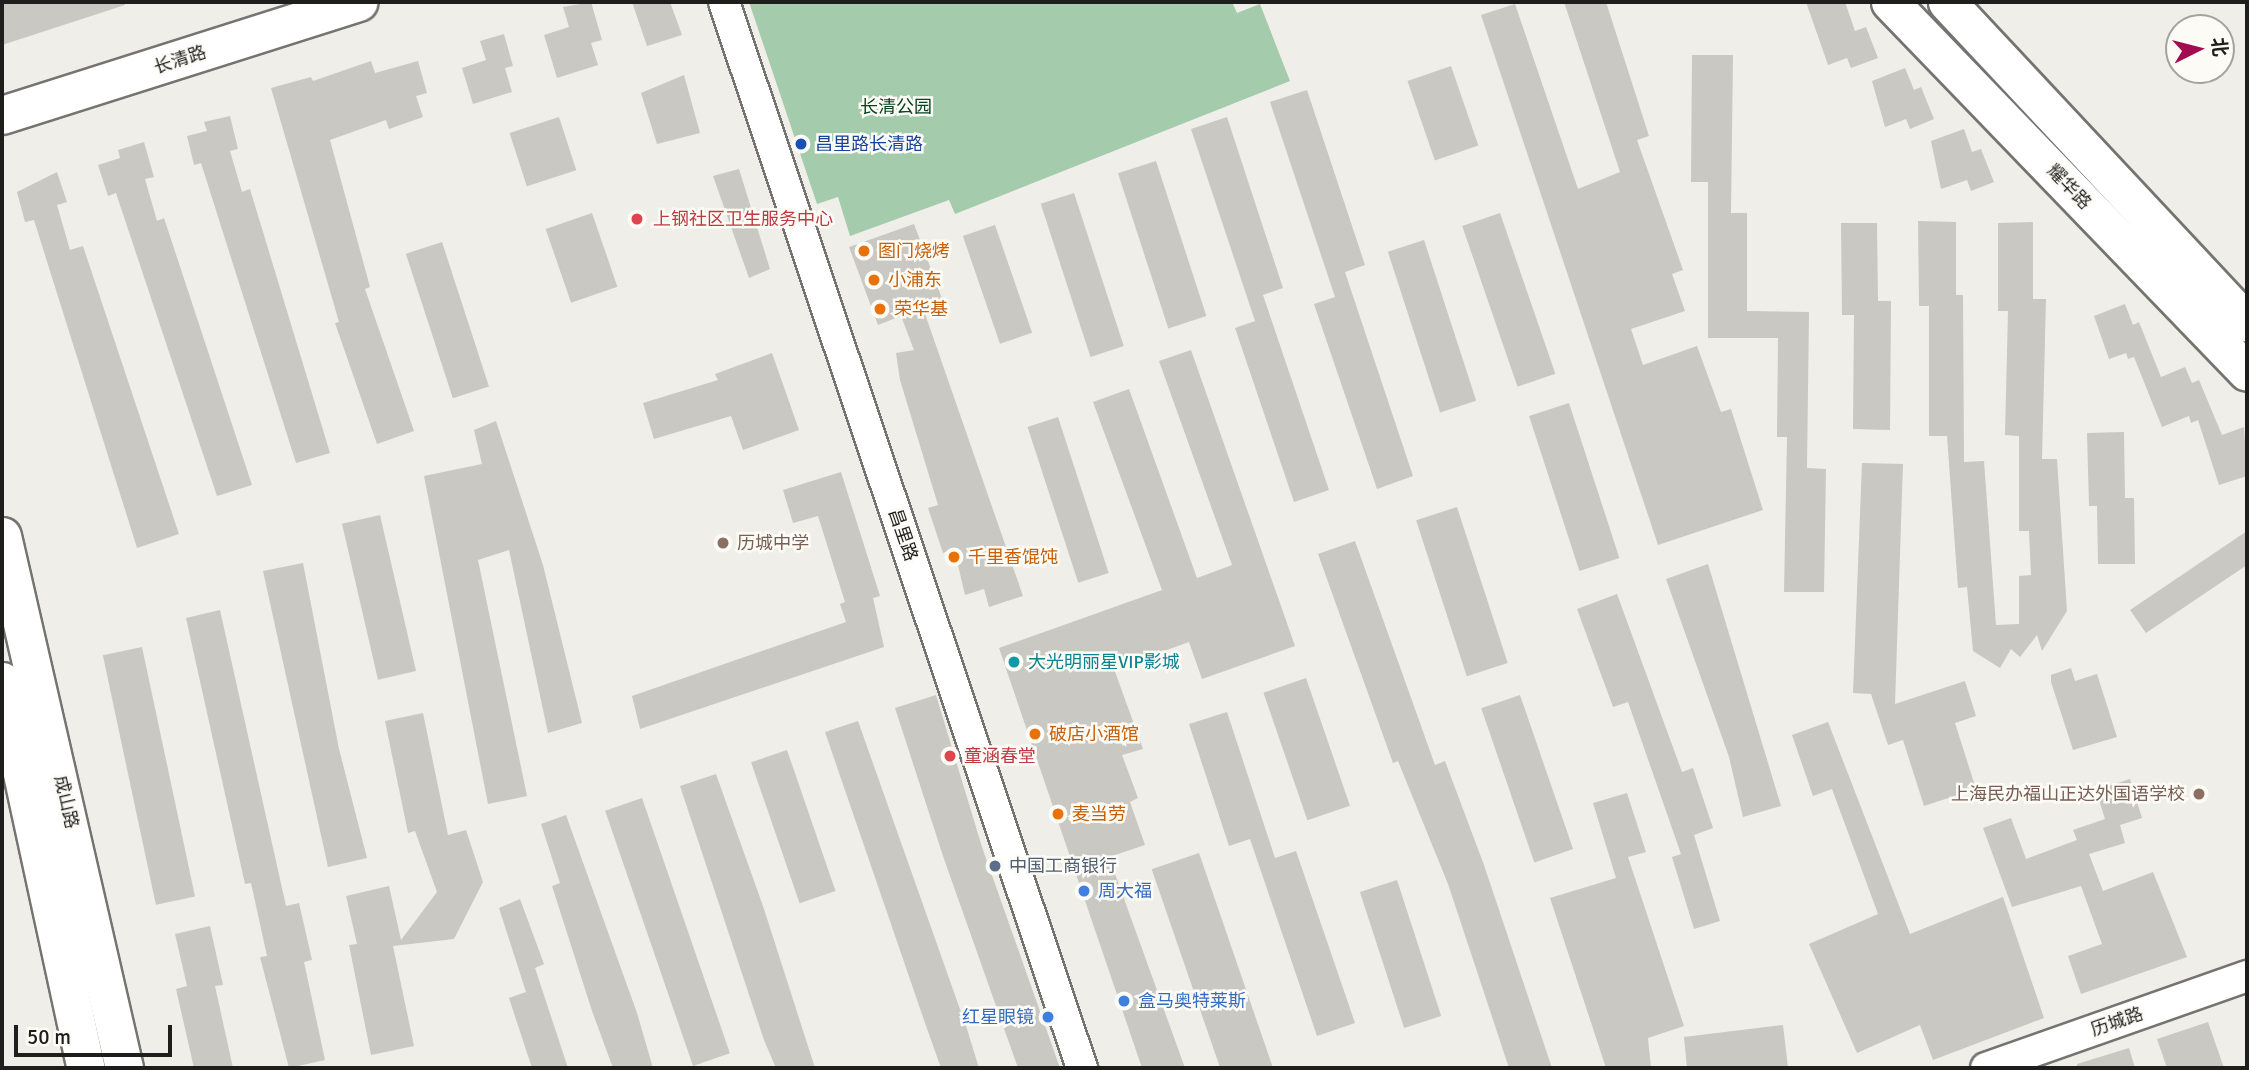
<!DOCTYPE html>
<meta charset="utf-8">
<style>
body{margin:0}
#map{position:relative;width:2249px;height:1070px;overflow:hidden;background:#efeee9;font-family:Signika,"Noto Sans SC",sans-serif}
div>[style]{position:absolute}
.green>*{inset:0;background:#a3cbac}
.building>*{inset:0;background:#c9c8c3;transform-origin:0 0}
.roads{filter:drop-shadow(2px 0 #757470) drop-shadow(-2px 0 #757470) drop-shadow(0 2px #757470) drop-shadow(0 -2px #757470)}
.minor>*{height:30px;margin:-15px;padding:0 15px;transform-origin:15px;border-radius:15px;background:#fff}
.major>*{height:37px;margin:-18.5px;padding:0 18.5px;transform-origin:18.5px;border-radius:18.5px;background:#fff}
.dots>*{width:19px;height:19px;translate:-50% -50%;box-sizing:border-box;border:4px solid #fdfbf6;border-radius:50%}
span{translate:-50% -50%;white-space:nowrap;text-align:center;line-height:1.15;-webkit-text-stroke:5px #fdfbf6;paint-order:stroke}
.street-label{font-size:18px;color:#1e1e1c}
.park-label{font-size:18px;color:#07411e}
.transit-label{font-size:18px;color:#164399}
.left{translate:0 -50%;text-align:left}
.health-label{font-size:18px;color:#be3a42}
.food-label{font-size:18px;color:#c56008}
.education-label{font-size:18px;color:#785e54}
.right{translate:-100% -50%;text-align:right}
.culture-label{font-size:18px;color:#0d838f}
.service-label{font-size:18px;color:#4e5e75}
.shop-label{font-size:18px;color:#366cbe}
.frame{position:absolute;inset:0;border:4px solid #1e1e1c;pointer-events:none}
.north{position:absolute;left:2165px;top:14px;width:70px;height:70px;box-sizing:border-box;background:#fdfbf6;border:2px solid #a4a39f;border-radius:50%;rotate:84deg;font-size:19px;font-weight:700;line-height:28px;text-align:center;color:#1e1e1c}
.north::after{content:'';display:block;margin:auto;width:24px;height:32px;background:#a20d51;clip-path:polygon(50% 0,100% 100%,50% 72%,0 100%)}
.scale{position:absolute;left:14px;top:1025px;width:158px;height:32px;box-sizing:border-box;border:4px solid #1e1e1c;border-top:0;padding-left:9px;font-size:21px;line-height:24px;white-space:nowrap;color:#1e1e1c;-webkit-text-stroke:5px #fdfbf6;paint-order:stroke}
</style>
<div id="map">
<div class="green">
<div style="clip-path:polygon(749px 2px,1232px 2px,1237px 13px,1260px 4px,1290px 81px,955px 214px,949px 200px,850px 236px,838px 197px,817px 204px)"></div>
</div>
<div class="building">
<div style="clip-path:polygon(2px 2px,124px 2px,125px 5px,2px 45px)"></div>
<div style="clip-path:polygon(591px 2px,602px 40px,591px 43px,598px 65px,557px 78px,544px 35px,569px 27px,563px 7px)"></div>
<div style="clip-path:polygon(632px 2px,670px 2px,682px 35px,647px 46px)"></div>
<div style="clip-path:polygon(1564px 2px,1606px 2px,1649px 136px,1637px 140px,1683px 270px,1672px 274px,1685px 311px,1631px 329px,1643px 365px,1697px 346px,1721px 412px,1731px 409px,1763px 510px,1658px 545px,1481px 15px,1515px 4px,1578px 189px,1620px 172px)"></div>
<div style="clip-path:polygon(1806px 2px,1845px 2px,1855px 31px,1866px 27px,1878px 58px,1851px 68px,1847px 58px,1828px 65px)"></div>
<div style="clip-path:polygon(504px 34px,513px 66px,505px 68px,512px 92px,473px 104px,462px 68px,486px 60px,480px 41px)"></div>
<div style="clip-path:polygon(1692px 55px,1733px 55px,1731px 213px,1747px 213px,1747px 311px,1809px 312px,1807px 468px,1826px 469px,1824px 592px,1784px 592px,1787px 437px,1777px 437px,1778px 338px,1708px 338px,1708px 182px,1691px 182px)"></div>
<div style="clip-path:polygon(371px 61px,375px 73px,418px 61px,427px 93px,416px 96px,423px 117px,389px 129px,386px 120px,330px 140px,370px 287px,365px 289px,414px 431px,377px 444px,335px 323px,339px 322px,271px 88px,311px 77px,313px 81px)"></div>
<div style="left:1451px;top:66px;width:84px;height:46px;rotate:71deg"></div>
<div style="clip-path:polygon(1905px 68px,1914px 90px,1921px 87px,1934px 119px,1910px 129px,1906px 119px,1885px 127px,1872px 81px)"></div>
<div style="clip-path:polygon(684px 75px,700px 133px,657px 144px,641px 93px)"></div>
<div style="clip-path:polygon(1307px 90px,1365px 265px,1345px 272px,1413px 476px,1377px 489px,1314px 304px,1335px 297px,1270px 102px)"></div>
<div style="clip-path:polygon(230px 116px,238px 149px,230px 151px,242px 192px,250px 189px,330px 453px,296px 463px,201px 163px,194px 165px,187px 136px,207px 131px,204px 122px)"></div>
<div style="left:559px;top:117px;width:56px;height:52px;rotate:72deg"></div>
<div style="clip-path:polygon(1227px 117px,1283px 288px,1263px 295px,1329px 490px,1294px 502px,1235px 328px,1255px 321px,1191px 129px)"></div>
<div style="clip-path:polygon(1964px 129px,1972px 152px,1981px 149px,1994px 182px,1971px 191px,1967px 180px,1941px 189px,1931px 141px)"></div>
<div style="clip-path:polygon(144px 142px,154px 177px,145px 179px,157px 221px,164px 218px,252px 485px,217px 496px,116px 193px,108px 196px,98px 165px,120px 158px,118px 150px)"></div>
<div style="left:1156px;top:161px;width:163px;height:40px;rotate:72deg"></div>
<div style="clip-path:polygon(739px 169px,770px 269px,749px 278px,713px 176px)"></div>
<div style="clip-path:polygon(57px 172px,67px 202px,57px 205px,70px 250px,83px 246px,179px 534px,137px 548px,34px 220px,25px 222px,17px 192px)"></div>
<div style="left:1074px;top:193px;width:161px;height:35px;rotate:72deg"></div>
<div style="left:592px;top:213px;width:78px;height:49px;rotate:71deg"></div>
<div style="left:1500px;top:213px;width:170px;height:40px;rotate:71deg"></div>
<div style="clip-path:polygon(1918px 221px,1956px 222px,1956px 295px,1963px 295px,1964px 462px,1984px 461px,1996px 625px,2019px 624px,2019px 576px,2031px 575px,2029px 531px,2019px 531px,2019px 436px,2005px 435px,2008px 311px,1998px 311px,1998px 223px,2033px 222px,2033px 299px,2046px 299px,2042px 459px,2057px 459px,2067px 611px,2042px 651px,2037px 635px,2020px 657px,2011px 649px,2000px 668px,1973px 651px,1967px 587px,1958px 588px,1947px 436px,1929px 436px,1929px 306px,1919px 306px)"></div>
<div style="clip-path:polygon(1841px 223px,1877px 223px,1878px 301px,1891px 301px,1890px 430px,1853px 429px,1854px 315px,1842px 315px)"></div>
<div style="clip-path:polygon(914px 224px,943px 301px,923px 308px,1023px 596px,989px 607px,984px 589px,965px 595px,954px 548px,943px 553px,928px 508px,938px 505px,900px 380px,896px 353px,914px 350px,901px 316px,878px 325px,849px 247px)"></div>
<div style="left:995px;top:225px;width:114px;height:34px;rotate:71deg"></div>
<div style="left:1424px;top:240px;width:169px;height:38px;rotate:72deg"></div>
<div style="left:442px;top:242px;width:152px;height:38px;rotate:72deg"></div>
<div style="clip-path:polygon(2125px 304px,2133px 325px,2139px 322px,2161px 377px,2185px 367px,2192px 383px,2199px 380px,2222px 435px,2244px 427px,2247px 476px,2219px 485px,2198px 420px,2191px 423px,2189px 416px,2162px 427px,2134px 357px,2128px 359px,2126px 353px,2109px 359px,2094px 316px)"></div>
<div style="clip-path:polygon(1191px 350px,1295px 646px,1202px 679px,1189px 642px,1114px 669px,1143px 749px,1122px 755px,1138px 798px,1130px 802px,1145px 845px,1109px 857px,1185px 1068px,1142px 1068px,999px 648px,1162px 590px,1093px 402px,1129px 389px,1197px 578px,1232px 565px,1159px 361px)"></div>
<div style="clip-path:polygon(772px 353px,799px 430px,743px 450px,731px 416px,654px 439px,643px 403px,718px 380px,715px 374px)"></div>
<div style="left:1569px;top:403px;width:163px;height:42px;rotate:72deg"></div>
<div style="left:1058px;top:417px;width:164px;height:32px;rotate:72deg"></div>
<div style="clip-path:polygon(496px 421px,543px 565px,582px 723px,548px 733px,509px 550px,478px 560px,527px 796px,488px 804px,424px 476px,482px 464px,474px 430px)"></div>
<div style="clip-path:polygon(2124px 432px,2125px 498px,2134px 498px,2135px 564px,2098px 564px,2097px 506px,2089px 506px,2087px 433px)"></div>
<div style="clip-path:polygon(1862px 463px,1903px 464px,1895px 704px,1965px 681px,1976px 716px,1955px 723px,1976px 789px,1924px 806px,1903px 740px,1888px 745px,1871px 694px,1853px 693px)"></div>
<div style="clip-path:polygon(841px 472px,880px 596px,873px 598px,884px 647px,640px 729px,632px 696px,846px 622px,840px 604px,845px 602px,818px 516px,793px 523px,783px 490px)"></div>
<div style="left:1457px;top:507px;width:164px;height:43px;rotate:72deg"></div>
<div style="left:380px;top:515px;width:160px;height:39px;rotate:77deg"></div>
<div style="clip-path:polygon(2247px 531px,2247px 565px,2146px 633px,2130px 610px)"></div>
<div style="clip-path:polygon(1355px 541px,1435px 765px,1445px 761px,1484px 865px,1552px 1068px,1509px 1068px,1448px 884px,1398px 761px,1393px 763px,1318px 554px)"></div>
<div style="clip-path:polygon(303px 563px,339px 749px,367px 858px,328px 867px,263px 571px)"></div>
<div style="clip-path:polygon(1708px 564px,1781px 806px,1743px 817px,1729px 757px,1666px 579px)"></div>
<div style="clip-path:polygon(1617px 594px,1682px 772px,1693px 768px,1713px 828px,1694px 835px,1720px 921px,1694px 929px,1672px 857px,1681px 854px,1628px 702px,1613px 707px,1577px 609px)"></div>
<div style="clip-path:polygon(220px 610px,286px 906px,299px 903px,312px 960px,304px 962px,325px 1060px,289px 1068px,260px 957px,267px 956px,251px 883px,245px 884px,186px 618px)"></div>
<div style="left:142px;top:647px;width:255px;height:40px;rotate:78deg"></div>
<div style="clip-path:polygon(2071px 668px,2075px 681px,2097px 674px,2117px 737px,2073px 750px,2051px 682px,2051px 675px)"></div>
<div style="left:1306px;top:678px;width:135px;height:45px;rotate:71deg"></div>
<div style="clip-path:polygon(936px 695px,982px 847px,1060px 1068px,1018px 1068px,944px 859px,895px 708px)"></div>
<div style="left:1520px;top:695px;width:163px;height:41px;rotate:71deg"></div>
<div style="clip-path:polygon(1227px 712px,1275px 858px,1296px 851px,1355px 1023px,1317px 1036px,1250px 839px,1229px 846px,1189px 724px)"></div>
<div style="clip-path:polygon(423px 713px,448px 835px,466px 830px,483px 882px,454px 939px,393px 946px,414px 1046px,371px 1055px,349px 945px,357px 944px,346px 896px,389px 886px,401px 940px,437px 892px,415px 831px,408px 833px,385px 721px)"></div>
<div style="clip-path:polygon(858px 721px,967px 1029px,979px 1068px,941px 1068px,925px 1023px,825px 732px)"></div>
<div style="clip-path:polygon(1828px 722px,1910px 934px,2003px 897px,2044px 1018px,1933px 1060px,1920px 1025px,1857px 1053px,1809px 944px,1878px 914px,1832px 789px,1813px 796px,1792px 735px)"></div>
<div style="left:787px;top:750px;width:149px;height:38px;rotate:71deg"></div>
<div style="clip-path:polygon(716px 774px,764px 909px,815px 1068px,776px 1068px,764px 1040px,680px 786px)"></div>
<div style="clip-path:polygon(2130px 779px,2142px 818px,2120px 825px,2125px 843px,2089px 854px,2103px 891px,2153px 872px,2187px 957px,2081px 994px,2068px 956px,2102px 944px,2081px 886px,2012px 907px,1983px 828px,2011px 818px,2026px 859px,2077px 840px,2073px 830px,2105px 819px,2096px 790px)"></div>
<div style="clip-path:polygon(1627px 793px,1646px 852px,1628px 857px,1684px 1026px,1648px 1038px,1651px 1068px,1606px 1068px,1550px 898px,1616px 878px,1593px 803px)"></div>
<div style="left:642px;top:798px;width:270px;height:39px;rotate:71deg"></div>
<div style="clip-path:polygon(566px 815px,637px 1013px,653px 1068px,613px 1068px,592px 1011px,552px 886px,560px 883px,541px 824px)"></div>
<div style="left:1199px;top:853px;width:228px;height:50px;rotate:71deg"></div>
<div style="left:1397px;top:880px;width:143px;height:39px;rotate:72deg"></div>
<div style="clip-path:polygon(520px 899px,544px 964px,535px 968px,568px 1068px,532px 1068px,509px 998px,526px 992px,499px 908px)"></div>
<div style="clip-path:polygon(210px 926px,223px 985px,215px 986px,233px 1068px,194px 1068px,176px 989px,187px 986px,175px 934px)"></div>
<div style="clip-path:polygon(2208px 1022px,2224px 1068px,2167px 1068px,2157px 1039px)"></div>
<div style="clip-path:polygon(1783px 1025px,1788px 1068px,1687px 1068px,1684px 1037px)"></div>
<div style="clip-path:polygon(2129px 1048px,2135px 1068px,2077px 1068px,2077px 1064px)"></div>
</div>
<div class="roads">
<div class="minor">
<div style="left:724px;top:2px;width:1125px;rotate:71.44deg"></div>
<div style="left:1986px;top:1068px;width:277px;rotate:-19.4deg"></div>
</div>
<div class="major">
<div style="left:1890px;top:2px;width:514px;rotate:46.02deg"></div>
<div style="left:1947px;top:2px;width:439px;rotate:46.9deg"></div>
<div style="left:2px;top:115px;width:374px;rotate:-17.6deg"></div>
<div style="left:2px;top:536px;width:546px;rotate:77.08deg"></div>
<div style="left:2px;top:681px;width:396px;rotate:77.8deg"></div>
</div>
</div>
<div class="dots">
<div style="left:801px;top:144px;background:#1a4fb4"></div>
<div style="left:637px;top:219px;background:#e0444e"></div>
<div style="left:864px;top:251px;background:#e8710a"></div>
<div style="left:874px;top:280px;background:#e8710a"></div>
<div style="left:880px;top:309px;background:#e8710a"></div>
<div style="left:723px;top:543px;background:#8d6e63"></div>
<div style="left:954px;top:557px;background:#e8710a"></div>
<div style="left:1014px;top:662px;background:#0f9aa8"></div>
<div style="left:1035px;top:734px;background:#e8710a"></div>
<div style="left:950px;top:756px;background:#e0444e"></div>
<div style="left:2199px;top:794px;background:#8d6e63"></div>
<div style="left:1058px;top:814px;background:#e8710a"></div>
<div style="left:995px;top:866px;background:#5c6f8a"></div>
<div style="left:1084px;top:891px;background:#3f7fe0"></div>
<div style="left:1124px;top:1001px;background:#3f7fe0"></div>
<div style="left:1048px;top:1017px;background:#3f7fe0"></div>
</div>
<div class="street-label">
<span style="left:180px;top:60px;rotate:-18deg">长清路</span>
<span style="left:2069px;top:187px;rotate:46deg">耀华路</span>
<span style="left:903px;top:535px;rotate:71deg">昌里路</span>
<span style="left:66px;top:802px;rotate:77deg">成山路</span>
<span style="left:2117px;top:1022px;rotate:-19deg">历城路</span>
</div>
<div class="park-label">
<span style="left:896px;top:107px">长清公园</span>
</div>
<div class="transit-label">
<span class="left" style="left:815px;top:144px">昌里路长清路</span>
</div>
<div class="health-label">
<span class="left" style="left:653px;top:219px">上钢社区卫生服务中心</span>
<span class="left" style="left:964px;top:756px">童涵春堂</span>
</div>
<div class="food-label">
<span class="left" style="left:878px;top:251px">图门烧烤</span>
<span class="left" style="left:888px;top:280px">小浦东</span>
<span class="left" style="left:894px;top:309px">荣华基</span>
<span class="left" style="left:968px;top:557px">千里香馄饨</span>
<span class="left" style="left:1049px;top:734px">破店小酒馆</span>
<span class="left" style="left:1072px;top:814px">麦当劳</span>
</div>
<div class="education-label">
<span class="left" style="left:737px;top:543px">历城中学</span>
<span class="right" style="left:2185px;top:794px">上海民办福山正达外国语学校</span>
</div>
<div class="culture-label">
<span class="left" style="left:1028px;top:662px">大光明丽星VIP影城</span>
</div>
<div class="service-label">
<span class="left" style="left:1009px;top:866px">中国工商银行</span>
</div>
<div class="shop-label">
<span class="left" style="left:1098px;top:891px">周大福</span>
<span class="left" style="left:1138px;top:1001px">盒马奥特莱斯</span>
<span class="right" style="left:1034px;top:1017px">红星眼镜</span>
</div>
<div class="frame"></div>
<div class="north">北</div>
<div class="scale">50 m</div>
</div>
